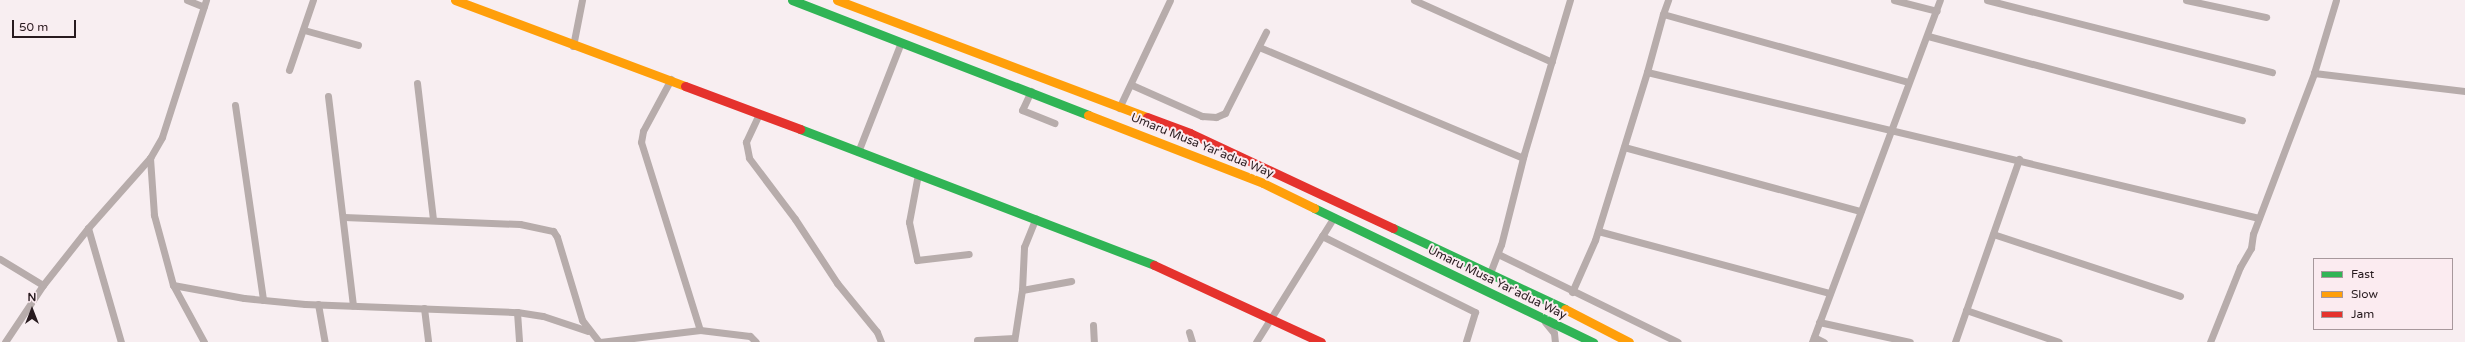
<!DOCTYPE html>
<style>
body{margin:0}
#map{position:relative;width:2465px;height:342px;overflow:hidden;background:#f8eef1;font-family:"Varela Round",sans-serif}
div>[style]{position:absolute}
.street>*{height:7px;margin:-3.5px;padding:0 3.5px;transform-origin:3.5px;border-radius:3.5px;background:#b7acab}
.fast>*{height:9px;margin:-4.5px;padding:0 4.5px;transform-origin:4.5px;border-radius:4.5px;background:#30b455}
.slow>*{height:9px;margin:-4.5px;padding:0 4.5px;transform-origin:4.5px;border-radius:4.5px;background:#ff9f0a}
.jam>*{height:9px;margin:-4.5px;padding:0 4.5px;transform-origin:4.5px;border-radius:4.5px;background:#e5322d}
span{translate:-50% -50%;white-space:nowrap;text-align:center;line-height:1.15;-webkit-text-stroke:4px #fbebf0;paint-order:stroke}
.street-label{font-size:12px;color:#281b1f}
.legend{position:absolute;left:2313px;top:258px;width:140px;height:72px;box-sizing:border-box;background:#fbebf0;border:1px solid #a7989c;margin:0;padding:5px 7px;list-style:none;font-size:12px;color:#281b1f}
.legend li{display:flex;align-items:center;gap:8px;height:20px}
.legend b{width:20px;border:1px solid #a7989c}
.north{position:absolute;left:12px;top:290px;width:40px;height:40px;-webkit-text-stroke:3px #fbebf0;paint-order:stroke;rotate:0deg;font-size:11px;font-weight:700;line-height:16px;text-align:center;color:#281b1f}
.north::after{content:'';display:block;margin:auto;width:14px;height:18px;background:#281b1f;clip-path:polygon(50% 0,100% 100%,50% 72%,0 100%)}
.scale{position:absolute;left:12px;top:20px;width:64px;height:18px;box-sizing:border-box;border:2px solid #281b1f;border-top:0;padding-left:5px;font-size:12px;line-height:14px;white-space:nowrap;color:#281b1f;-webkit-text-stroke:3px #fbebf0;paint-order:stroke}
</style>
<div id="map">
<div class="street">
<div style="left:187px;top:0;width:18px;rotate:22deg"></div>
<div style="left:1414px;top:0;width:151px;rotate:24.2deg"></div>
<div style="left:1894px;top:0;width:44px;rotate:14.3deg"></div>
<div style="left:1987px;top:0;width:294px;rotate:14.2deg"></div>
<div style="left:2186px;top:0;width:82px;rotate:12deg"></div>
<div style="left:1663px;top:14px;width:15px;rotate:-70deg"></div>
<div style="left:304px;top:30px;width:56px;rotate:15.5deg"></div>
<div style="left:1928px;top:36px;width:325px;rotate:15deg"></div>
<div style="left:573px;top:46px;width:47px;rotate:-78.9deg"></div>
<div style="left:1259px;top:47px;width:286px;rotate:22.8deg"></div>
<div style="left:289px;top:70px;width:74px;rotate:-71.1deg"></div>
<div style="left:1647px;top:72px;width:60px;rotate:-74.6deg"></div>
<div style="left:1663px;top:14px;width:254px;rotate:15.5deg"></div>
<div style="left:2314px;top:73px;width:152px;rotate:6.8deg"></div>
<div style="left:671px;top:79px;width:59px;rotate:118.3deg"></div>
<div style="left:643px;top:131px;width:11px;rotate:100deg"></div>
<div style="left:641px;top:142px;width:197px;rotate:72.6deg"></div>
<div style="left:417px;top:83px;width:138px;rotate:83.3deg"></div>
<div style="left:1132px;top:85px;width:77px;rotate:23.9deg"></div>
<div style="left:1202px;top:116px;width:14px;rotate:4deg"></div>
<div style="left:1216px;top:117px;width:10px;rotate:-24deg"></div>
<div style="left:1225px;top:113px;width:91px;rotate:-63.2deg"></div>
<div style="left:1031px;top:91px;width:21px;rotate:115deg"></div>
<div style="left:1022px;top:110px;width:35px;rotate:22deg"></div>
<div style="left:328px;top:96px;width:211px;rotate:83.2deg"></div>
<div style="left:235px;top:105px;width:197px;rotate:81.8deg"></div>
<div style="left:1119px;top:108px;width:119px;rotate:-64.7deg"></div>
<div style="left:759px;top:114px;width:31px;rotate:115deg"></div>
<div style="left:746px;top:142px;width:16px;rotate:79deg"></div>
<div style="left:749px;top:158px;width:76px;rotate:53deg"></div>
<div style="left:795px;top:219px;width:77px;rotate:56.7deg"></div>
<div style="left:837px;top:283px;width:63px;rotate:50.8deg"></div>
<div style="left:877px;top:332px;width:11px;rotate:68deg"></div>
<div style="left:1624px;top:147px;width:245px;rotate:15.2deg"></div>
<div style="left:858px;top:152px;width:118px;rotate:-68.6deg"></div>
<div style="left:918px;top:174px;width:49px;rotate:100.6deg"></div>
<div style="left:909px;top:222px;width:39px;rotate:78deg"></div>
<div style="left:917px;top:260px;width:52px;rotate:-6.6deg"></div>
<div style="left:344px;top:217px;width:176px;rotate:2.3deg"></div>
<div style="left:520px;top:224px;width:34px;rotate:12deg"></div>
<div style="left:553px;top:231px;width:7px;rotate:56deg"></div>
<div style="left:557px;top:237px;width:87px;rotate:73.2deg"></div>
<div style="left:582px;top:320px;width:28px;rotate:52deg"></div>
<div style="left:1334px;top:217px;width:22px;rotate:122deg"></div>
<div style="left:1322px;top:236px;width:171px;rotate:26.4deg"></div>
<div style="left:1475px;top:312px;width:31px;rotate:107deg"></div>
<div style="left:88px;top:228px;width:119px;rotate:73.9deg"></div>
<div style="left:1598px;top:231px;width:240px;rotate:15deg"></div>
<div style="left:1993px;top:234px;width:197px;rotate:18.3deg"></div>
<div style="left:1498px;top:254px;width:200px;rotate:26.1deg"></div>
<div style="left:0;top:259px;width:50px;rotate:31.2deg"></div>
<div style="left:1490px;top:273px;width:30px;rotate:-69deg"></div>
<div style="left:1501px;top:245px;width:94px;rotate:-75.8deg"></div>
<div style="left:1524px;top:154px;width:161px;rotate:-73.4deg"></div>
<div style="left:173px;top:285px;width:72px;rotate:10.4deg"></div>
<div style="left:244px;top:298px;width:61px;rotate:5.6deg"></div>
<div style="left:305px;top:304px;width:212px;rotate:2.2deg"></div>
<div style="left:517px;top:312px;width:26px;rotate:9deg"></div>
<div style="left:543px;top:316px;width:47px;rotate:18.4deg"></div>
<div style="left:1022px;top:290px;width:50px;rotate:-10.4deg"></div>
<div style="left:1572px;top:292px;width:57px;rotate:-66.1deg"></div>
<div style="left:1595px;top:240px;width:176px;rotate:-72.8deg"></div>
<div style="left:1647px;top:72px;width:629px;rotate:13.42deg"></div>
<div style="left:318px;top:304px;width:39px;rotate:80deg"></div>
<div style="left:424px;top:308px;width:34px;rotate:83deg"></div>
<div style="left:1966px;top:310px;width:98px;rotate:19deg"></div>
<div style="left:517px;top:312px;width:30px;rotate:86deg"></div>
<div style="left:1545px;top:322px;width:14px;rotate:51deg"></div>
<div style="left:1554px;top:333px;width:9px;rotate:84deg"></div>
<div style="left:1819px;top:322px;width:93px;rotate:12.4deg"></div>
<div style="left:1093px;top:325px;width:17px;rotate:87deg"></div>
<div style="left:1189px;top:332px;width:10px;rotate:73deg"></div>
<div style="left:1814px;top:337px;width:11px;rotate:27deg"></div>
<div style="left:977px;top:340px;width:37px;rotate:-3deg"></div>
<div style="left:5px;top:342px;width:69px;rotate:-56.3deg"></div>
<div style="left:43px;top:285px;width:73px;rotate:-51.7deg"></div>
<div style="left:88px;top:228px;width:94px;rotate:-48.5deg"></div>
<div style="left:204px;top:342px;width:65px;rotate:-118.5deg"></div>
<div style="left:173px;top:285px;width:73px;rotate:-105.2deg"></div>
<div style="left:154px;top:215px;width:57px;rotate:-94deg"></div>
<div style="left:150px;top:158px;width:24px;rotate:-60deg"></div>
<div style="left:162px;top:137px;width:144px;rotate:-72.2deg"></div>
<div style="left:600px;top:342px;width:101px;rotate:-6.8deg"></div>
<div style="left:700px;top:330px;width:50px;rotate:6.8deg"></div>
<div style="left:750px;top:336px;width:8px;rotate:45deg"></div>
<div style="left:1014px;top:342px;width:53px;rotate:-81.3deg"></div>
<div style="left:1022px;top:290px;width:43px;rotate:-87.3deg"></div>
<div style="left:1024px;top:247px;width:31px;rotate:-68deg"></div>
<div style="left:1256px;top:342px;width:125px;rotate:-58.1deg"></div>
<div style="left:1812px;top:342px;width:365px;rotate:-69.5deg"></div>
<div style="left:1955px;top:342px;width:194px;rotate:-70.7deg"></div>
<div style="left:2210px;top:342px;width:81px;rotate:-68.2deg"></div>
<div style="left:2240px;top:267px;width:22px;rotate:-60deg"></div>
<div style="left:2251px;top:248px;width:14px;rotate:-82deg"></div>
<div style="left:2253px;top:234px;width:172px;rotate:-69.2deg"></div>
<div style="left:2314px;top:73px;width:76px;rotate:-73.2deg"></div>
</div>
<div class="fast">
<div style="left:792px;top:0;width:318px;rotate:21.2deg"></div>
<div style="left:800px;top:129px;width:379px;rotate:21deg"></div>
<div style="left:1314px;top:208px;width:310px;rotate:25.7deg"></div>
<div style="left:1393px;top:228px;width:190px;rotate:25.2deg"></div>
</div>
<div class="slow">
<div style="left:455px;top:0;width:246px;rotate:20.5deg"></div>
<div style="left:837px;top:0;width:331px;rotate:20.7deg"></div>
<div style="left:1088px;top:115px;width:188px;rotate:21.2deg"></div>
<div style="left:1263px;top:183px;width:57px;rotate:26.1deg"></div>
<div style="left:1565px;top:309px;width:72px;rotate:27.3deg"></div>
</div>
<div class="jam">
<div style="left:685px;top:86px;width:123px;rotate:20.5deg"></div>
<div style="left:1147px;top:117px;width:46px;rotate:20.4deg"></div>
<div style="left:1190px;top:133px;width:224px;rotate:25.1deg"></div>
<div style="left:1154px;top:265px;width:184px;rotate:24.8deg"></div>
</div>
<div class="street-label">
<span style="left:1202px;top:146px;rotate:22deg">Umaru Musa Yar'adua Way</span>
<span style="left:1497px;top:283px;rotate:26deg">Umaru Musa Yar'adua Way</span>
</div>
<ul class="legend">
<li><b style="height:5px;background:#30b455"></b>Fast</li>
<li><b style="height:5px;background:#ff9f0a"></b>Slow</li>
<li><b style="height:5px;background:#e5322d"></b>Jam</li>
</ul>
<div class="north">N</div>
<div class="scale">50 m</div>
</div>
